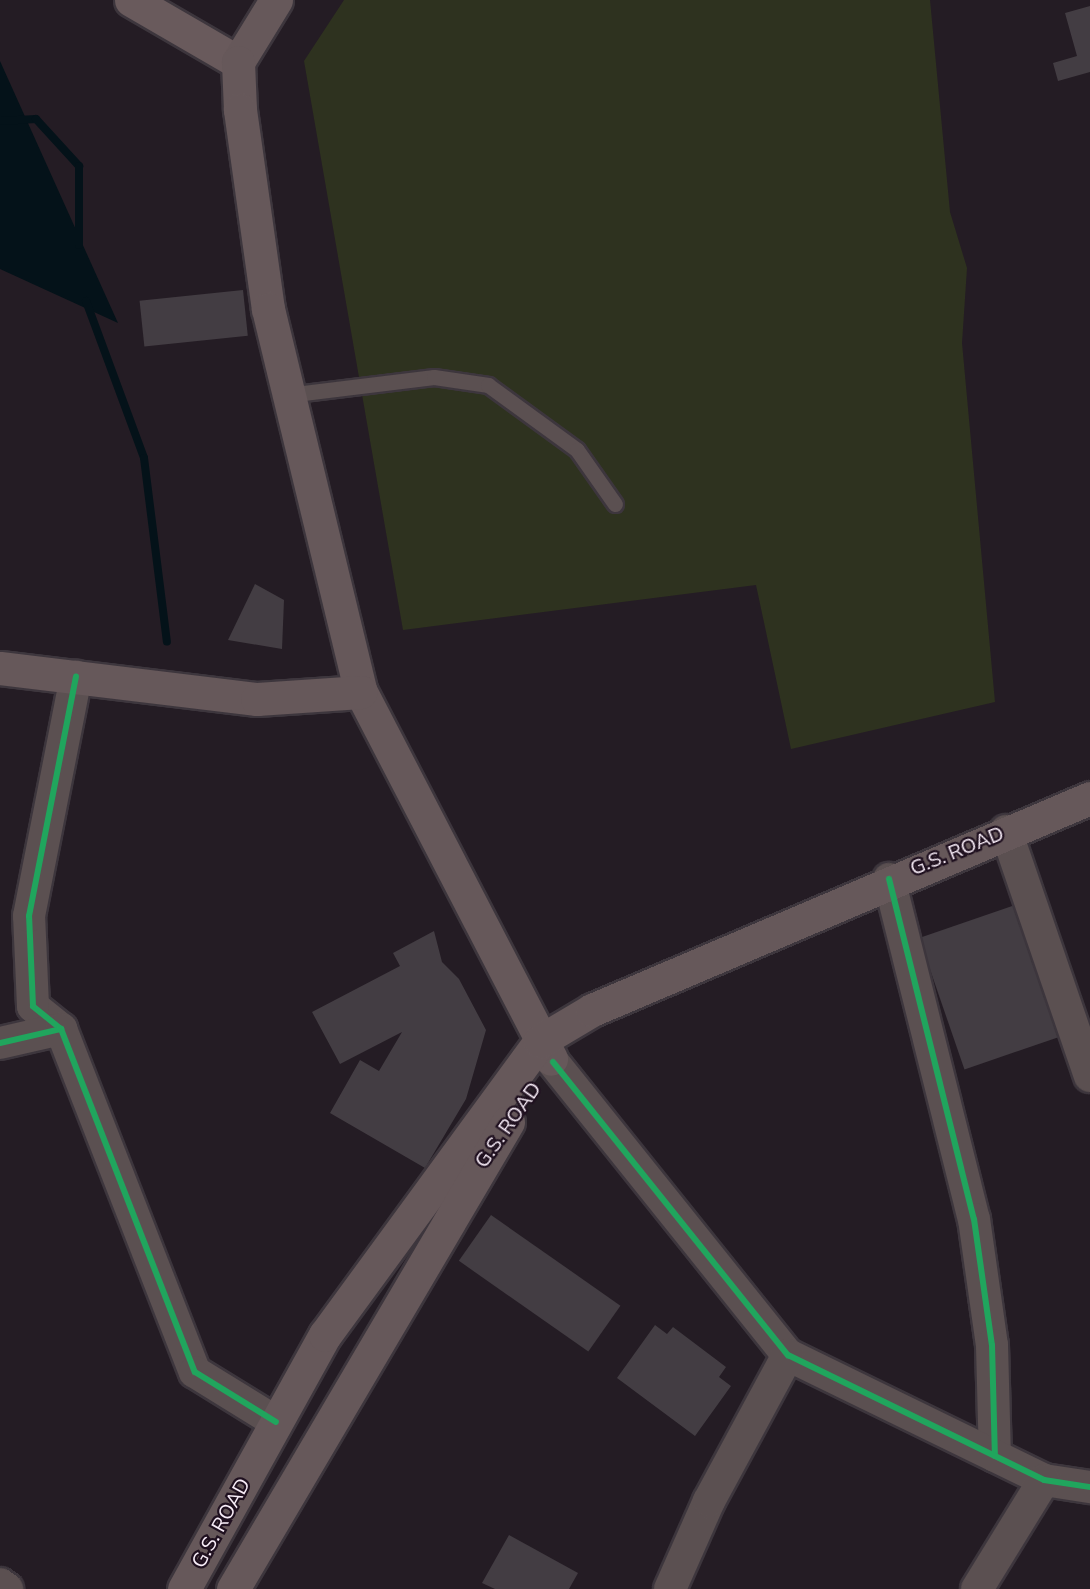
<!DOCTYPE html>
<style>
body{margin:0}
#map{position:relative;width:1090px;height:1589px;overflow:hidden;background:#241c24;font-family:"Nunito Sans",sans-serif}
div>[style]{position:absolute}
.green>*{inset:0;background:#2e321f}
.water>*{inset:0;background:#041219}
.stream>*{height:8px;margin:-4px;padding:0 4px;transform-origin:4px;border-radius:4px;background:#041219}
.building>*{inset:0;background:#433d43;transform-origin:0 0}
.roads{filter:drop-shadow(2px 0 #3d363d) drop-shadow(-2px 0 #3d363d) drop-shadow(0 2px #3d363d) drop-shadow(0 -2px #3d363d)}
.lane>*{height:15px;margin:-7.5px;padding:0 7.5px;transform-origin:7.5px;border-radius:7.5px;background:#5b5051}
.street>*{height:32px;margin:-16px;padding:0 16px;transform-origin:16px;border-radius:16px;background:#5b5051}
.secondary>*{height:33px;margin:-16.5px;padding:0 16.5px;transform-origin:16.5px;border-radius:16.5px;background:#695a5c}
.primary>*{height:33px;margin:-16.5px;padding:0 16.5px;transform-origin:16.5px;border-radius:16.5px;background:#66585a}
.cycleway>*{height:6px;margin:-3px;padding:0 3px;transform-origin:3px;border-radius:3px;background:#20a55d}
span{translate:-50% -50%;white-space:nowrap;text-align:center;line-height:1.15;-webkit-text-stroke:4.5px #1f101f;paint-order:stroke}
.street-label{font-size:20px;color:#f8edf8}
</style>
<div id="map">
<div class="green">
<div style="clip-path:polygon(344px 0,930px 0,950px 212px,967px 268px,962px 343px,995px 702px,791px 749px,756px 585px,403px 630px,304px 61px)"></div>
</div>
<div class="water">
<div style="clip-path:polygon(0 61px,118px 323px,0 269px)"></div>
</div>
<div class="stream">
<div style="left:0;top:121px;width:36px;rotate:-3deg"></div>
<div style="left:36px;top:119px;width:64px;rotate:47.5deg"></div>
<div style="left:79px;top:166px;width:79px;rotate:90deg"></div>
<div style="left:86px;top:301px;width:167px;rotate:69.7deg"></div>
<div style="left:144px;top:458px;width:185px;rotate:82.9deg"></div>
</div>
<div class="building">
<div style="clip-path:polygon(1090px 6px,1090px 72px,1058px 81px,1053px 63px,1077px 56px,1065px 13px)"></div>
<div style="left:243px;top:290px;width:46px;height:104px;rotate:84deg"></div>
<div style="clip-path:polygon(255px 584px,284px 600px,282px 649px,228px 640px)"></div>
<div style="left:1027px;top:901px;width:139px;height:114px;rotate:71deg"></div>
<div style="clip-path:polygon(434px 931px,442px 962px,459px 979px,486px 1030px,466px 1099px,425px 1168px,330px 1113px,360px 1060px,379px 1071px,402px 1032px,340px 1064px,312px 1012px,400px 966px,393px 953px)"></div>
<div style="left:491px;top:1215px;width:158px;height:56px;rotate:35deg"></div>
<div style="clip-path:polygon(655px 1325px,667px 1334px,673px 1327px,726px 1367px,719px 1377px,731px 1386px,695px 1436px,617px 1378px)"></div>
<div style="clip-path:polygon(509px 1535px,578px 1573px,569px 1589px,495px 1589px,482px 1583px)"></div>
</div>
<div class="roads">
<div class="lane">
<div style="left:287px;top:395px;width:148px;rotate:-7deg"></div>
<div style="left:434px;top:377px;width:55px;rotate:8.4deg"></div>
<div style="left:488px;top:385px;width:110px;rotate:36.1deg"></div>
<div style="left:577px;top:450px;width:66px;rotate:54.9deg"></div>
</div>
<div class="street">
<div style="left:1006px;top:831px;width:259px;rotate:71.1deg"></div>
<div style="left:889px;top:879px;width:350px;rotate:76deg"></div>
<div style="left:974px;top:1219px;width:127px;rotate:81.9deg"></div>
<div style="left:992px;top:1345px;width:111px;rotate:88.5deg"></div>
<div style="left:61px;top:1029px;width:36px;rotate:-141deg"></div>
<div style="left:33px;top:1006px;width:90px;rotate:-92.5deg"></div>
<div style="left:29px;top:916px;width:244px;rotate:-78.9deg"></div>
<div style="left:0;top:1043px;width:63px;rotate:-12.9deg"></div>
<div style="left:61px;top:1029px;width:368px;rotate:68.7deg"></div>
<div style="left:195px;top:1372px;width:95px;rotate:31.7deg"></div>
<div style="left:553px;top:1062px;width:376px;rotate:51.3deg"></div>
<div style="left:788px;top:1355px;width:285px;rotate:26deg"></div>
<div style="left:1044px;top:1480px;width:47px;rotate:8.7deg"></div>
<div style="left:0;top:1584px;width:9px;rotate:36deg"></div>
<div style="left:670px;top:1589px;width:96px;rotate:-66.1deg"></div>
<div style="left:709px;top:1501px;width:166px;rotate:-61.6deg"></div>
<div style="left:977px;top:1589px;width:128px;rotate:-58.4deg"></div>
</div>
<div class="secondary">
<div style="left:131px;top:0;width:124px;rotate:30.1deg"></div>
</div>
<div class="primary">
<div style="left:276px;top:0;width:73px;rotate:121.5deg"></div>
<div style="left:238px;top:62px;width:48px;rotate:87.6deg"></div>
<div style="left:240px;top:110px;width:201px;rotate:82deg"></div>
<div style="left:268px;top:309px;width:394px;rotate:76.4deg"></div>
<div style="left:361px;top:692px;width:413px;rotate:62.6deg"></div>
<div style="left:0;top:668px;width:259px;rotate:6.9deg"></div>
<div style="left:257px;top:699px;width:104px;rotate:-3.9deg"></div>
<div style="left:184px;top:1589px;width:291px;rotate:-61deg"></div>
<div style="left:325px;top:1335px;width:364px;rotate:-53.8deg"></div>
<div style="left:540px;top:1041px;width:61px;rotate:-30.8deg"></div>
<div style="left:592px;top:1010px;width:541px;rotate:-23.06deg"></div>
<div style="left:233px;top:1589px;width:542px;rotate:-59.51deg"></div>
</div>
</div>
<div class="cycleway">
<div style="left:889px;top:879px;width:350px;rotate:76deg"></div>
<div style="left:974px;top:1219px;width:127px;rotate:81.9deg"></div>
<div style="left:992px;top:1345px;width:111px;rotate:88.5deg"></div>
<div style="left:61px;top:1029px;width:36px;rotate:-141deg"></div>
<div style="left:33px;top:1006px;width:90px;rotate:-92.5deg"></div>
<div style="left:29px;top:916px;width:244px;rotate:-78.9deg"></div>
<div style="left:0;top:1043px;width:63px;rotate:-12.9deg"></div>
<div style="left:61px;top:1029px;width:368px;rotate:68.7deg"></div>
<div style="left:195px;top:1372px;width:95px;rotate:31.7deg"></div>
<div style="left:553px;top:1062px;width:376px;rotate:51.3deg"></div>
<div style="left:788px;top:1355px;width:285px;rotate:26deg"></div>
<div style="left:1044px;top:1480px;width:47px;rotate:8.7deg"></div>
</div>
<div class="street-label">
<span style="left:957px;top:851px;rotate:-22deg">G.S. ROAD</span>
<span style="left:508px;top:1125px;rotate:-55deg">G.S. ROAD</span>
<span style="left:221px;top:1523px;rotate:-61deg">G.S. ROAD</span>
</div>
</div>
